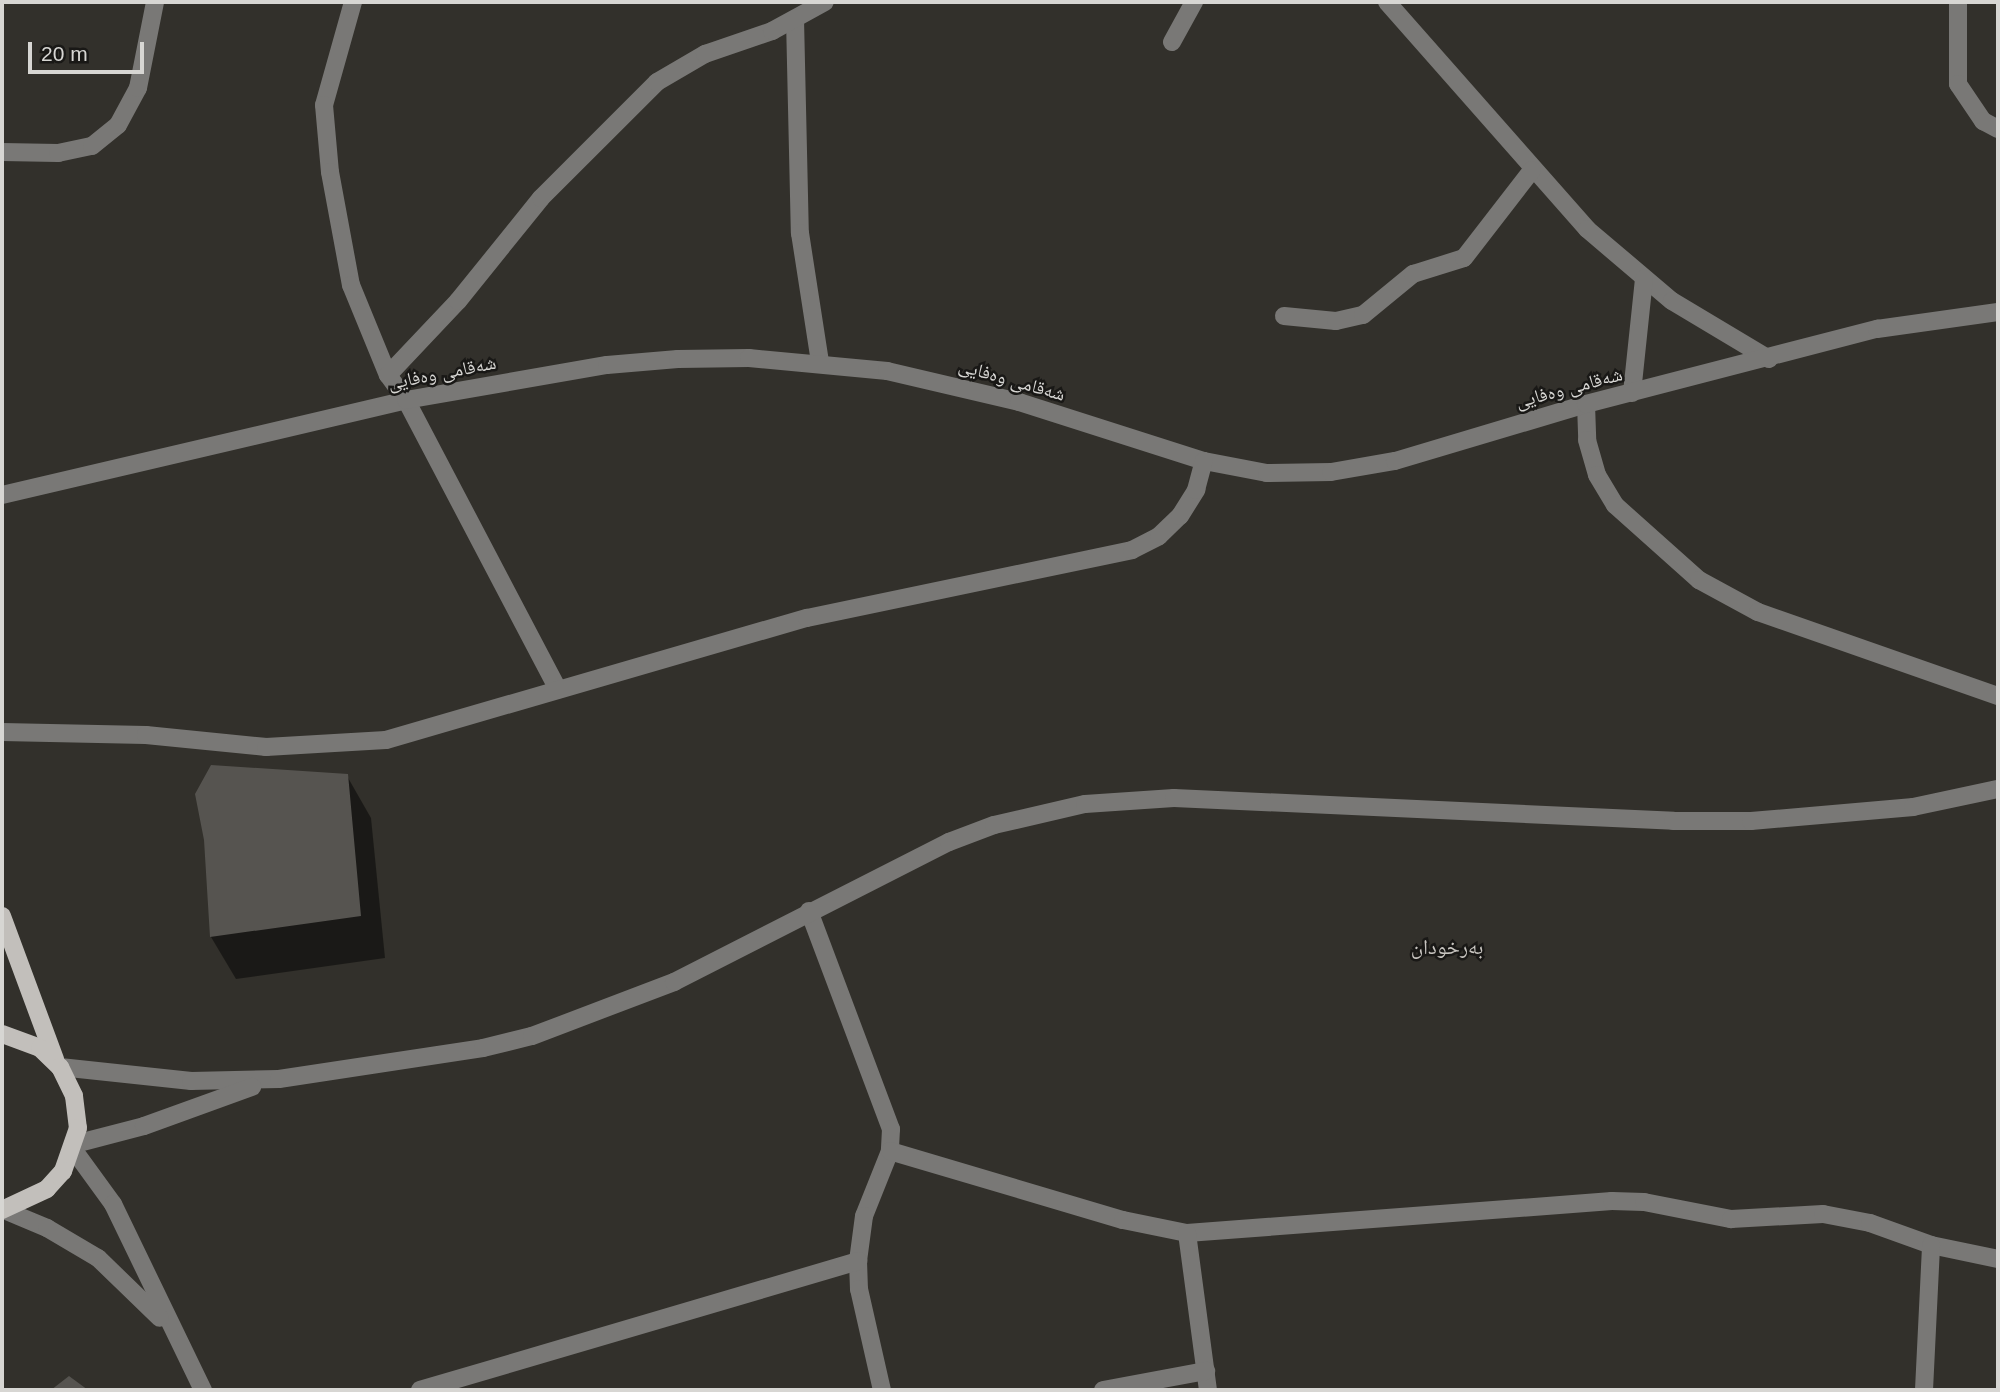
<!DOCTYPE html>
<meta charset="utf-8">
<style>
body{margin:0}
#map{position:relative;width:2000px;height:1392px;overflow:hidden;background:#32302b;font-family:Helvetica,"Noto Naskh Arabic",sans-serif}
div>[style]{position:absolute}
.shadow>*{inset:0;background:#0007}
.building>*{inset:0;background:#565450}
.minor>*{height:18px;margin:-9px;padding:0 9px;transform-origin:9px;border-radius:9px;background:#797876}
.major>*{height:18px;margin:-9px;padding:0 9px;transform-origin:9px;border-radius:9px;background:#c2bfbb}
span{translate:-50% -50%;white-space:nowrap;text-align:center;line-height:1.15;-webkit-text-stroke:5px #191816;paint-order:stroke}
.street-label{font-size:19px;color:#d7d6d3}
.neighbourhood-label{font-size:21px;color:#c8c5c0}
.frame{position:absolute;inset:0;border:4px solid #d7d6d3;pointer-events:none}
.scale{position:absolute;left:28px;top:42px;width:116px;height:32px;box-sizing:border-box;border:4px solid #d7d6d3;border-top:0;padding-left:9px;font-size:21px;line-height:24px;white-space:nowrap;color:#d7d6d3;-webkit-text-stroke:5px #191816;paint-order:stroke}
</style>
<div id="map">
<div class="shadow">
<div style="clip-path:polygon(347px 776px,371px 818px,385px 958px,236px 979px,211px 937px,205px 840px)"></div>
</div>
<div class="building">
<div style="clip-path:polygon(211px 765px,348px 774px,361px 916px,210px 937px,204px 840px,195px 794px)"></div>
<div style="clip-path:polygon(69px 1376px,88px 1390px,51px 1390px)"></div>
</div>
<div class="minor">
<div style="left:353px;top:2px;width:107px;rotate:105.7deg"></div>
<div style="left:324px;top:105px;width:67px;rotate:84.9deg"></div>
<div style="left:330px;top:172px;width:115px;rotate:79.5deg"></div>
<div style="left:351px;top:285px;width:97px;rotate:67.7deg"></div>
<div style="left:388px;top:375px;width:31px;rotate:54deg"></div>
<div style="left:406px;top:400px;width:327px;rotate:62.3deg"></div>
<div style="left:1387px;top:2px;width:303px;rotate:48.6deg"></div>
<div style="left:1587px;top:229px;width:111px;rotate:40.3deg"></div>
<div style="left:1672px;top:301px;width:113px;rotate:30.9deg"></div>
<div style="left:1958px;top:2px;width:82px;rotate:90deg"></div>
<div style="left:1958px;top:84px;width:45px;rotate:56deg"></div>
<div style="left:1983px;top:121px;width:17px;rotate:28deg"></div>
<div style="left:795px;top:19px;width:214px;rotate:88.7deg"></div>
<div style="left:800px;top:233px;width:131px;rotate:81.2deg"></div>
<div style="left:1172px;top:42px;width:46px;rotate:-61.2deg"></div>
<div style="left:2px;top:152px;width:56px;rotate:1deg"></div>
<div style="left:58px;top:153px;width:35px;rotate:-12deg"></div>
<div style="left:92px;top:146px;width:33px;rotate:-39deg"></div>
<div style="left:118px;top:125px;width:42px;rotate:-61.6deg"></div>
<div style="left:138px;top:88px;width:88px;rotate:-78.8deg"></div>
<div style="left:1284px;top:316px;width:52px;rotate:5.5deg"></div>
<div style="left:1336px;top:321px;width:28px;rotate:-13deg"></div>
<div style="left:1363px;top:315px;width:65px;rotate:-39.4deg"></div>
<div style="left:1413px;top:274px;width:53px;rotate:-17.4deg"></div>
<div style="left:1464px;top:258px;width:111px;rotate:-52.3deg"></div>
<div style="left:388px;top:375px;width:102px;rotate:-46.6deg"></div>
<div style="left:458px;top:301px;width:132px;rotate:-51.1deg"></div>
<div style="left:541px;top:198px;width:164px;rotate:-45deg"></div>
<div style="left:657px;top:82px;width:56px;rotate:-30.3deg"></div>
<div style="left:705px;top:54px;width:71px;rotate:-18.9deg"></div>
<div style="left:772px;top:31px;width:60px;rotate:-28.7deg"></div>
<div style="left:1632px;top:393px;width:115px;rotate:-84deg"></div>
<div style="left:1586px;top:404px;width:36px;rotate:88deg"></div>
<div style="left:1587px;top:440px;width:36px;rotate:74deg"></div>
<div style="left:1597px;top:475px;width:35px;rotate:59deg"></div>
<div style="left:1615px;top:505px;width:113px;rotate:41.8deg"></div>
<div style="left:1699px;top:580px;width:67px;rotate:28.5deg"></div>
<div style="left:1758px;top:612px;width:254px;rotate:19.3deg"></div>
<div style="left:2px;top:495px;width:415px;rotate:-13.2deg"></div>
<div style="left:406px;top:400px;width:204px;rotate:-9.9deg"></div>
<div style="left:607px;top:365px;width:71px;rotate:-4.8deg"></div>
<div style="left:678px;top:359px;width:71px;rotate:-0.8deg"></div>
<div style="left:749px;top:358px;width:139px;rotate:5.4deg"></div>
<div style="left:887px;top:371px;width:136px;rotate:13.2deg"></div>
<div style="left:1019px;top:402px;width:194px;rotate:17.7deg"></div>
<div style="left:1204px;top:461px;width:64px;rotate:10.8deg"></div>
<div style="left:1267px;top:473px;width:64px;rotate:-0.9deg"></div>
<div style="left:1331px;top:472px;width:65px;rotate:-9.8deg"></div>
<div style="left:1395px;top:461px;width:199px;rotate:-16.6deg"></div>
<div style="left:1586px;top:404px;width:301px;rotate:-14.5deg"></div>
<div style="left:1877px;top:329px;width:122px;rotate:-8deg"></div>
<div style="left:2px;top:732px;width:144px;rotate:1.2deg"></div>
<div style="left:146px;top:735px;width:121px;rotate:5.7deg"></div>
<div style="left:266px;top:747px;width:120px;rotate:-3.3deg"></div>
<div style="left:386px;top:740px;width:438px;rotate:-16.2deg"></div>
<div style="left:807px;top:618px;width:332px;rotate:-11.8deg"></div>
<div style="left:1132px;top:550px;width:30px;rotate:-27deg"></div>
<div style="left:1159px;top:536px;width:29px;rotate:-44deg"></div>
<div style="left:1180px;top:516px;width:31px;rotate:-58deg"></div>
<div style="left:1196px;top:490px;width:30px;rotate:-75deg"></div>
<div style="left:809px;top:911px;width:233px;rotate:69.4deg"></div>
<div style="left:891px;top:1129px;width:22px;rotate:93deg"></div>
<div style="left:890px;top:1151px;width:70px;rotate:111.8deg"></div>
<div style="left:864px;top:1216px;width:45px;rotate:97.6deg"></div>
<div style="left:858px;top:1261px;width:28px;rotate:88deg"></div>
<div style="left:859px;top:1289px;width:104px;rotate:77.2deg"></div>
<div style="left:60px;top:1067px;width:132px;rotate:6.1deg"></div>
<div style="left:191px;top:1081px;width:88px;rotate:-1.3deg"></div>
<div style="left:279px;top:1079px;width:206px;rotate:-8.6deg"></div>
<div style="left:483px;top:1048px;width:50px;rotate:-13.8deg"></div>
<div style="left:532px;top:1036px;width:152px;rotate:-20.8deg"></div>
<div style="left:674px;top:982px;width:309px;rotate:-27deg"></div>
<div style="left:949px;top:842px;width:48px;rotate:-20.7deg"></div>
<div style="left:994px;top:825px;width:93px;rotate:-13deg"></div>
<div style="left:1085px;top:804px;width:89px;rotate:-3.9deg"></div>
<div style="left:1174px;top:798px;width:500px;rotate:2.6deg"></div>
<div style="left:1673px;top:821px;width:78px"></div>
<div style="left:1751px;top:821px;width:163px;rotate:-4.9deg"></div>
<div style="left:1913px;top:807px;width:87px;rotate:-12deg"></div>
<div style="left:75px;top:1144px;width:71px;rotate:-14.6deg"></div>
<div style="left:144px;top:1126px;width:115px;rotate:-19.9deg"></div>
<div style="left:73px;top:1149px;width:68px;rotate:54deg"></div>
<div style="left:113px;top:1204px;width:207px;rotate:64.2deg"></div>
<div style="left:890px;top:1151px;width:243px;rotate:16.5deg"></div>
<div style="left:1123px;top:1220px;width:65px;rotate:11.5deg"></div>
<div style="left:1187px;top:1233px;width:426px;rotate:-4.3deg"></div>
<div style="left:1612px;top:1201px;width:32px;rotate:2deg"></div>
<div style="left:1644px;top:1202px;width:89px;rotate:11.1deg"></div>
<div style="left:1731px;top:1219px;width:92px;rotate:-3.1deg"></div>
<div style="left:1823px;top:1214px;width:48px;rotate:10.8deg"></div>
<div style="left:1870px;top:1223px;width:65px;rotate:19.8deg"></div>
<div style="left:1931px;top:1245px;width:68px;rotate:11.8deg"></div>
<div style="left:4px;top:1210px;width:47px;rotate:22.7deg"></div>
<div style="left:47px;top:1228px;width:59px;rotate:30.5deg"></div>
<div style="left:98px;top:1258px;width:86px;rotate:44.1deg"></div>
<div style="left:1187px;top:1233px;width:158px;rotate:82.4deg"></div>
<div style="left:420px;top:1390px;width:457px;rotate:-16.4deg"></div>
<div style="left:1103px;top:1390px;width:105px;rotate:-10.5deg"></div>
<div style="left:1924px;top:1390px;width:145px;rotate:-87.2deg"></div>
</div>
<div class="major">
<div style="left:2px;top:916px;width:153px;rotate:69.7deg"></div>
<div style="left:2px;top:1034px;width:40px;rotate:20.2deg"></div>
<div style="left:40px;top:1048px;width:28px;rotate:44deg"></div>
<div style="left:60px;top:1067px;width:32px;rotate:64deg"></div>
<div style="left:74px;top:1096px;width:32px;rotate:83deg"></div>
<div style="left:78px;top:1128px;width:46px;rotate:109.2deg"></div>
<div style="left:63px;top:1171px;width:24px;rotate:132deg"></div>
<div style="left:47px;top:1189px;width:50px;rotate:155deg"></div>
</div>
<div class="street-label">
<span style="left:442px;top:373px;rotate:-11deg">شەقامی وەفایی</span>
<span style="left:1012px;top:380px;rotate:16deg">شەقامی وەفایی</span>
<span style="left:1569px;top:388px;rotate:-15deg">شەقامی وەفایی</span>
</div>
<div class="neighbourhood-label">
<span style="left:1447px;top:947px">بەرخودان</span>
</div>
<div class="frame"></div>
<div class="scale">20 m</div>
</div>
